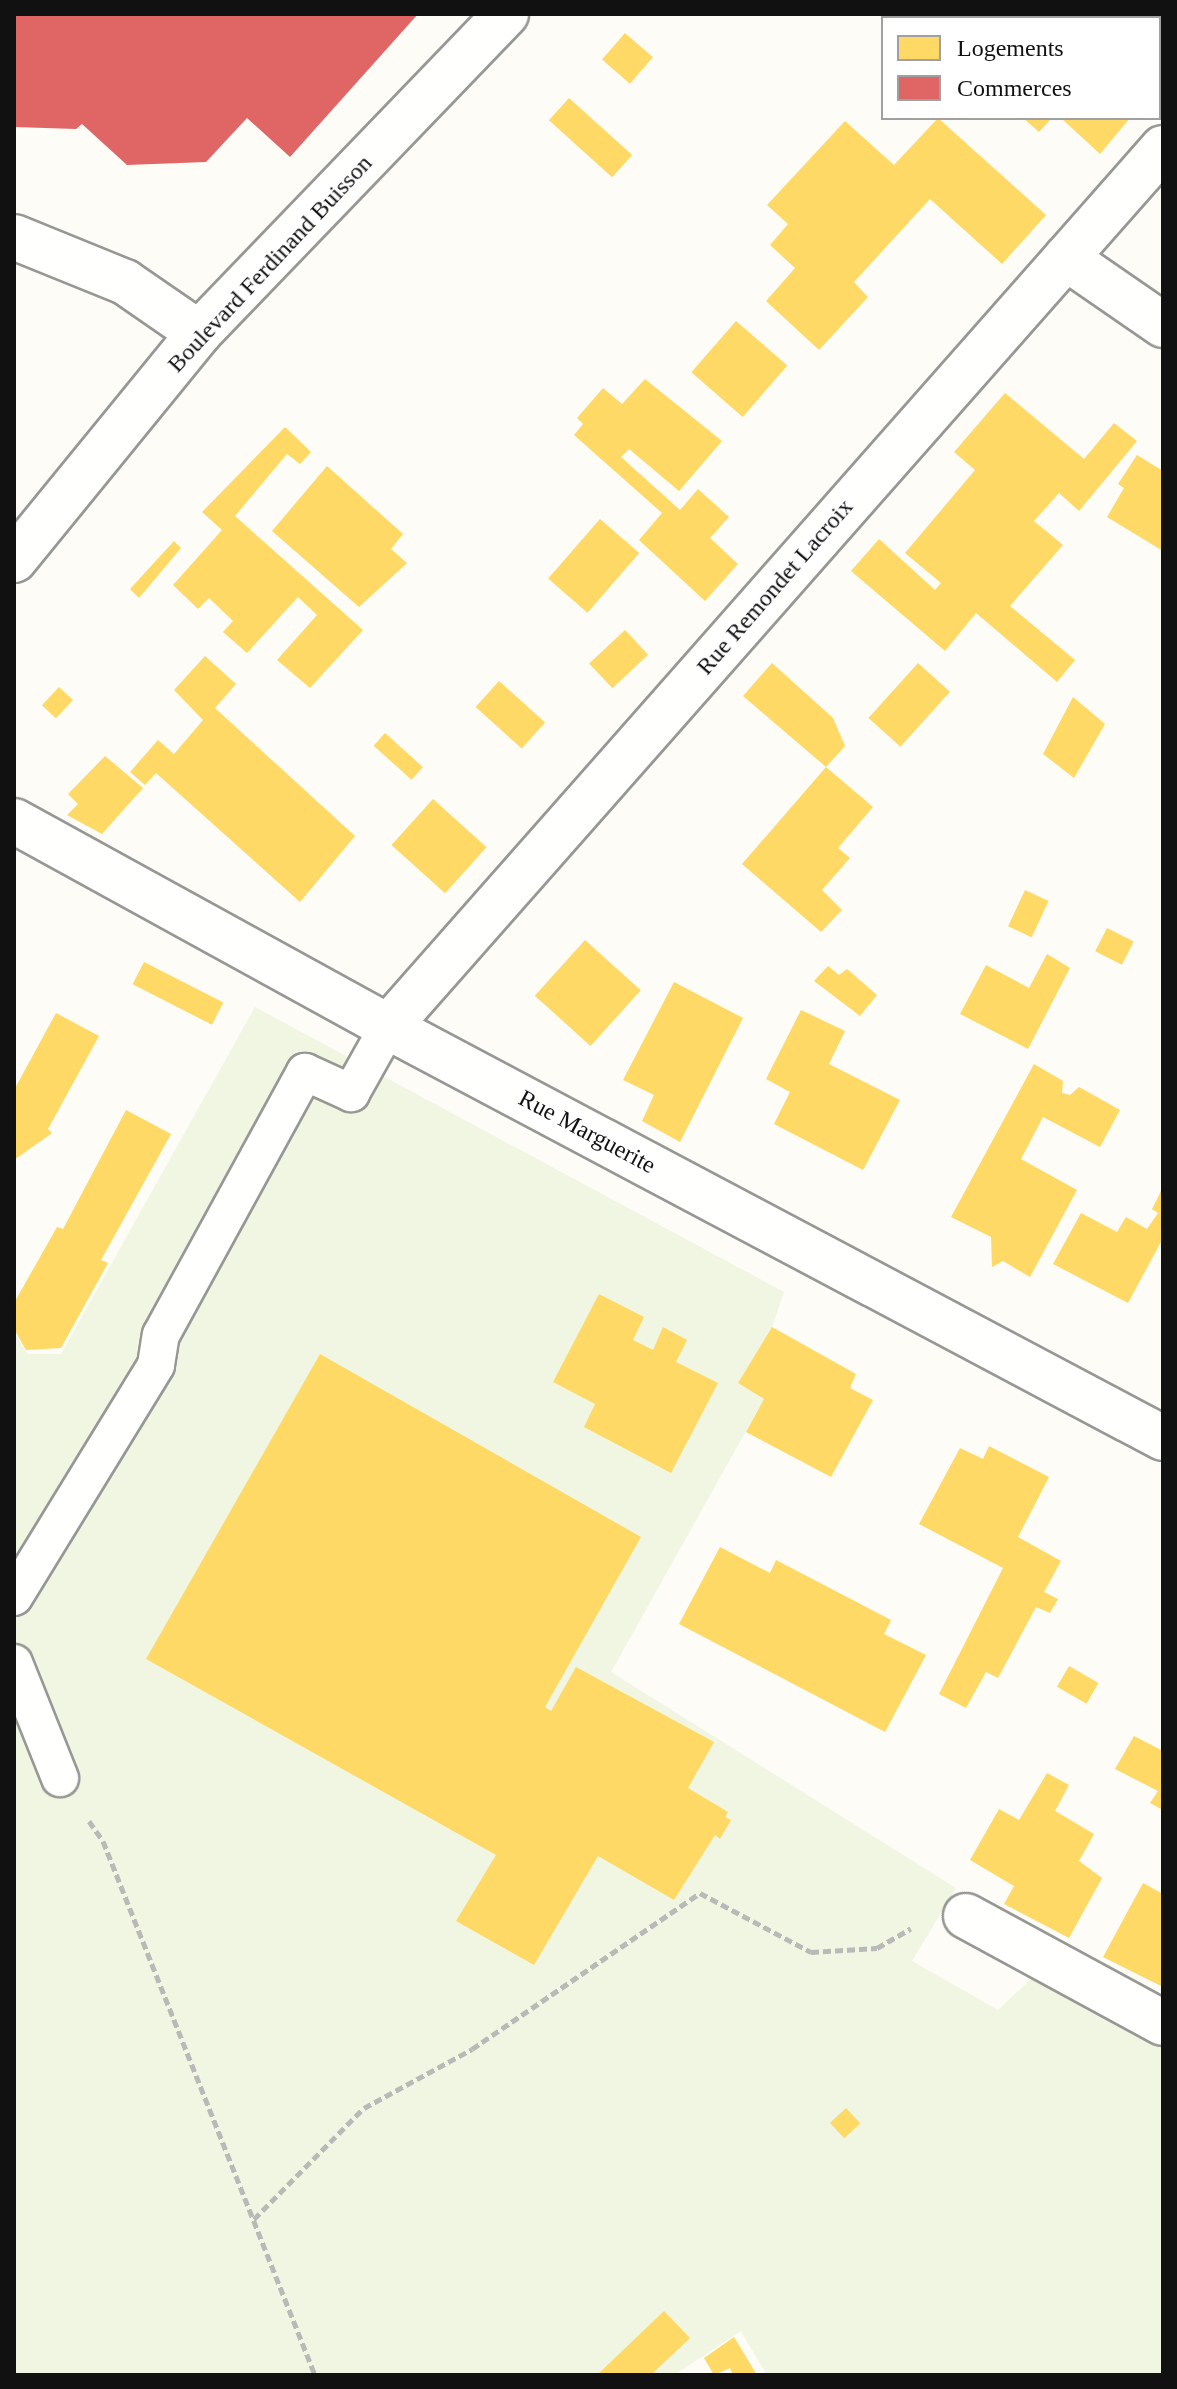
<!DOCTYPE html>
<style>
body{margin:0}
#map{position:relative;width:1177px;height:2389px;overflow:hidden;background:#fdfcf7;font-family:Georgia,serif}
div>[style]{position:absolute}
.pitch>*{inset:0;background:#f0f6e1}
.homes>*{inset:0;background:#ffd966;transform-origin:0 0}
.shops>*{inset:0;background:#e06666}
.path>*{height:5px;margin-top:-2.5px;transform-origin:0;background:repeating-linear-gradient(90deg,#b9b9b8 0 8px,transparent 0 12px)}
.roads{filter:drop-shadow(2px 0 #979795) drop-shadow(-2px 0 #979795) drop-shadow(0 2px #979795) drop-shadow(0 -2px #979795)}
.lane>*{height:36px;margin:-18px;padding:0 18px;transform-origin:18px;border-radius:18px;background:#fffffe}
.street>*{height:44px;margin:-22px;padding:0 22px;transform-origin:22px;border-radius:22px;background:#fffffe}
span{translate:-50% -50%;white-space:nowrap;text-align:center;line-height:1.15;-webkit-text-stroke:8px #fff;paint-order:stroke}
.street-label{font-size:24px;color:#111}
.frame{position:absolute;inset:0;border:16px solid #111;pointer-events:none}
.legend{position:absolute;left:881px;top:16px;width:280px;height:104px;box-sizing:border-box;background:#fff;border:2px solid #a0a0a0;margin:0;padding:10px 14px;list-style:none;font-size:24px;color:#111}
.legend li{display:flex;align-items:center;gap:16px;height:40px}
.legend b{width:40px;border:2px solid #a0a0a0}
</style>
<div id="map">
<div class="pitch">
<div style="clip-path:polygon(255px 1007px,784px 1292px,772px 1327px,738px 1383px,764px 1399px,611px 1672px,956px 1888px,912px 1961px,998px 2010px,1034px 1976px,1163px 2047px,1163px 2375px,767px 2375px,741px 2331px,674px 2375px,14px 2375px,14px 1333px,28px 1354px,61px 1354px)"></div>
</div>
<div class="homes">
<div style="clip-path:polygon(1040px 14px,1120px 14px,1116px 18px)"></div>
<div style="left:625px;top:33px;width:37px;height:35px;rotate:41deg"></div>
<div style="left:569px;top:98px;width:85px;height:30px;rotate:42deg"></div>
<div style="clip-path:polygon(938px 118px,1046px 215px,1002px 264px,930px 199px,854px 282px,868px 297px,819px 350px,766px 301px,795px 268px,770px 245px,788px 224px,767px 205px,845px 121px,894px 165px)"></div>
<div style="clip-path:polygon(1023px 118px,1052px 118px,1039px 132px)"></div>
<div style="clip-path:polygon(1061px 118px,1130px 118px,1100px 154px)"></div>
<div style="left:736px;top:321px;width:68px;height:68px;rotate:41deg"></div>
<div style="clip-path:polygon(645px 379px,722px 441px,679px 491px,629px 449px,621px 457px,680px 510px,698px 489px,729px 517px,710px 538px,738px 564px,705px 601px,639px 540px,662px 513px,574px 435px,583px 424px,577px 418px,603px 388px,622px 404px)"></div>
<div style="clip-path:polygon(1005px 393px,1084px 459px,1114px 423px,1137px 441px,1079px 511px,1059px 493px,1034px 521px,1063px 545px,1010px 606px,1075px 660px,1057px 682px,976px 613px,945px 651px,851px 571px,879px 539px,935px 590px,941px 583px,905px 553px,975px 470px,954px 452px)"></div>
<div style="clip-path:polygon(285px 427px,311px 452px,300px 464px,287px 454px,235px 516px,363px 630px,310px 688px,277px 660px,317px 615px,298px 597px,247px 653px,223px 632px,233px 621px,209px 598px,198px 609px,173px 585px,222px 530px,202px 512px)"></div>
<div style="clip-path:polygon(1137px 455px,1163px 471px,1163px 551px,1107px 517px,1124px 488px,1118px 484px)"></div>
<div style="clip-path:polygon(327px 466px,403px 534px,391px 549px,407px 563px,359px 607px,272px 531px)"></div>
<div style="left:600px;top:519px;width:52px;height:79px;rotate:41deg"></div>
<div style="clip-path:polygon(174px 541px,181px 548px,139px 598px,130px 589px)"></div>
<div style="left:625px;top:630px;width:34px;height:49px;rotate:47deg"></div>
<div style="clip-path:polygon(205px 656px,236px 684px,215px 708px,355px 836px,300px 902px,156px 773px,145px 785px,130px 772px,158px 740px,174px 754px,203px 720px,174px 690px)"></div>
<div style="clip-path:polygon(772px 663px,833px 718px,845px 746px,826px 767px,743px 696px)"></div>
<div style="left:918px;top:663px;width:43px;height:74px;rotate:42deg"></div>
<div style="left:499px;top:681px;width:62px;height:35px;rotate:42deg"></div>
<div style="left:59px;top:687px;width:19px;height:25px;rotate:43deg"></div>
<div style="clip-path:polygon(1073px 697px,1105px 724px,1074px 778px,1043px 754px)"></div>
<div style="left:385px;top:733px;width:51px;height:17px;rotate:42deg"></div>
<div style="clip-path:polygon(105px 756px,143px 788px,102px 834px,67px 815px,78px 804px,68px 794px)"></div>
<div style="clip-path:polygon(826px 767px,873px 807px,838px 848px,850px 858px,822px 890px,842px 910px,821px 932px,742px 864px)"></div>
<div style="left:433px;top:799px;width:72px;height:62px;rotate:42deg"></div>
<div style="left:1025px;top:890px;width:26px;height:40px;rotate:25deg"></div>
<div style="left:1107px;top:928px;width:30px;height:26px;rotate:27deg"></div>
<div style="left:585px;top:940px;width:75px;height:75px;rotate:42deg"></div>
<div style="clip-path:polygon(1047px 954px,1070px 968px,1028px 1049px,960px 1014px,986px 965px,1029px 988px)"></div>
<div style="left:144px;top:962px;width:89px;height:25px;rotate:27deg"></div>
<div style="clip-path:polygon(828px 966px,839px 975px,847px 969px,877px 995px,860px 1016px,814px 981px)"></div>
<div style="clip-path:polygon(674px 982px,743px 1018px,680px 1142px,642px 1121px,654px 1095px,623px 1080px)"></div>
<div style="clip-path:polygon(801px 1010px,845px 1031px,829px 1064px,900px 1100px,863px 1170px,774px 1124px,790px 1092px,766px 1079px)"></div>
<div style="clip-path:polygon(56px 1013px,99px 1036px,48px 1129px,52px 1133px,14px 1160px,14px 1090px)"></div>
<div style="clip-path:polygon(1034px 1064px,1063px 1081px,1062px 1093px,1070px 1095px,1079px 1087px,1120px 1110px,1100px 1147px,1043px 1117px,1021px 1159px,1077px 1190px,1030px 1277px,1003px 1261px,992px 1267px,991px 1237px,951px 1217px)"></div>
<div style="clip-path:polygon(126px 1110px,171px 1134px,101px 1260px,108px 1263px,61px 1348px,26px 1350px,14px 1329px,14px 1303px,57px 1227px,63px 1229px)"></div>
<div style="clip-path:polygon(1163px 1187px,1163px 1238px,1128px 1303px,1053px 1264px,1081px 1213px,1117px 1232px,1126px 1217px,1147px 1229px,1158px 1213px,1152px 1209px)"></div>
<div style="clip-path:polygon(599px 1294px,644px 1317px,633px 1340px,653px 1350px,663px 1327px,687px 1340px,676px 1362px,718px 1383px,671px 1473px,584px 1427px,595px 1404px,553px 1382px)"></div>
<div style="clip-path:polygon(772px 1327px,856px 1374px,850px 1388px,873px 1400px,831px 1477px,746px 1432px,764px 1399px,738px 1383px)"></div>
<div style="clip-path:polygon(320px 1354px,641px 1537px,545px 1707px,551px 1711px,576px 1667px,714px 1742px,688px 1788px,728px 1812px,725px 1817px,731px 1820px,720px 1839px,715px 1835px,674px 1900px,598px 1856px,534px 1965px,456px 1921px,496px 1855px,146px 1659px)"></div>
<div style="clip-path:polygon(989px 1446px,1049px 1477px,1018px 1537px,1061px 1561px,1044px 1592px,1058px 1599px,1050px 1613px,1036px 1607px,998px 1678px,986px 1672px,966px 1708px,939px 1694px,1003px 1568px,919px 1524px,960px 1448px,983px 1459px)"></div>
<div style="clip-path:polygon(720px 1547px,770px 1573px,776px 1560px,891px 1620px,884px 1634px,926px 1655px,885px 1732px,679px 1624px)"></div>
<div style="left:1069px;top:1666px;width:34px;height:24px;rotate:30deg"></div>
<div style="clip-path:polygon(1134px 1736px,1163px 1751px,1163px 1810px,1150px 1803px,1158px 1791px,1115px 1769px)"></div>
<div style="clip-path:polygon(1047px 1773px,1069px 1785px,1055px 1811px,1094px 1834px,1079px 1861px,1102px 1878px,1069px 1938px,1004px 1904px,1014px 1886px,970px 1860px,999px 1809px,1019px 1820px)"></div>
<div style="clip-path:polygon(1143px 1883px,1163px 1894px,1163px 1987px,1103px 1957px)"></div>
<div style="left:846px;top:2108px;width:21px;height:22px;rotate:47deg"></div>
<div style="clip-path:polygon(664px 2311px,690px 2338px,651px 2375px,597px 2375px)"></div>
<div style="clip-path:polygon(734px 2337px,757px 2375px,733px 2375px,730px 2368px,714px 2375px,704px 2358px)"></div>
</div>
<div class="shops">
<div style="clip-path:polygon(14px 14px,418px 14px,290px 157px,247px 118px,206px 162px,127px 165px,82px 124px,76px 129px,14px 127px)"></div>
</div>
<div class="path">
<div style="left:89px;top:1821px;width:24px;rotate:55deg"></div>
<div style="left:103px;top:1841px;width:575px;rotate:68.35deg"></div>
<div style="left:254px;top:2219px;width:156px;rotate:-45.3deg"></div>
<div style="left:364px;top:2108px;width:123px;rotate:-28.6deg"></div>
<div style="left:472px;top:2049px;width:276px;rotate:-34.4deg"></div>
<div style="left:700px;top:1893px;width:126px;rotate:28deg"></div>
<div style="left:811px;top:1952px;width:66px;rotate:-3.5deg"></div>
<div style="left:877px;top:1948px;width:39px;rotate:-30deg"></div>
</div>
<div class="roads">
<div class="lane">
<div style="left:14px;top:1597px;width:272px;rotate:-58.5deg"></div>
<div style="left:156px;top:1365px;width:30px;rotate:-81deg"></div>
<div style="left:161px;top:1335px;width:300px;rotate:-61.3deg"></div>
<div style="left:305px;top:1072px;width:51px;rotate:24.5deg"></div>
<div style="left:351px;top:1093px;width:76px;rotate:-60.7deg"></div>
<div style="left:14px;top:1663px;width:124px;rotate:68.2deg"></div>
</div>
<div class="street">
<div style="left:14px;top:237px;width:120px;rotate:22.1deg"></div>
<div style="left:125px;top:282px;width:90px;rotate:34.6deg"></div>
<div style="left:1066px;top:258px;width:118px;rotate:34.6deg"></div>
<div style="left:14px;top:560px;width:293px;rotate:-50.8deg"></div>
<div style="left:199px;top:333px;width:443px;rotate:-46.1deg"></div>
<div style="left:14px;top:821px;width:427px;rotate:28.8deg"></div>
<div style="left:388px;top:1027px;width:877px;rotate:27.94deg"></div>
<div style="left:388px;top:1027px;width:1172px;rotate:-48.6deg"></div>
<div style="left:966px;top:1916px;width:224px;rotate:28.5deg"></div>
</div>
</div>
<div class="street-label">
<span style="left:270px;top:264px;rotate:-47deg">Boulevard Ferdinand Buisson</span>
<span style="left:775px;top:587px;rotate:-49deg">Rue Remondet Lacroix</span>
<span style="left:587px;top:1132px;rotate:28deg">Rue Marguerite</span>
</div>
<div class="frame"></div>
<ul class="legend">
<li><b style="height:22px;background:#ffd966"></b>Logements</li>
<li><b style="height:22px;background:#e06666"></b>Commerces</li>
</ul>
</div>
